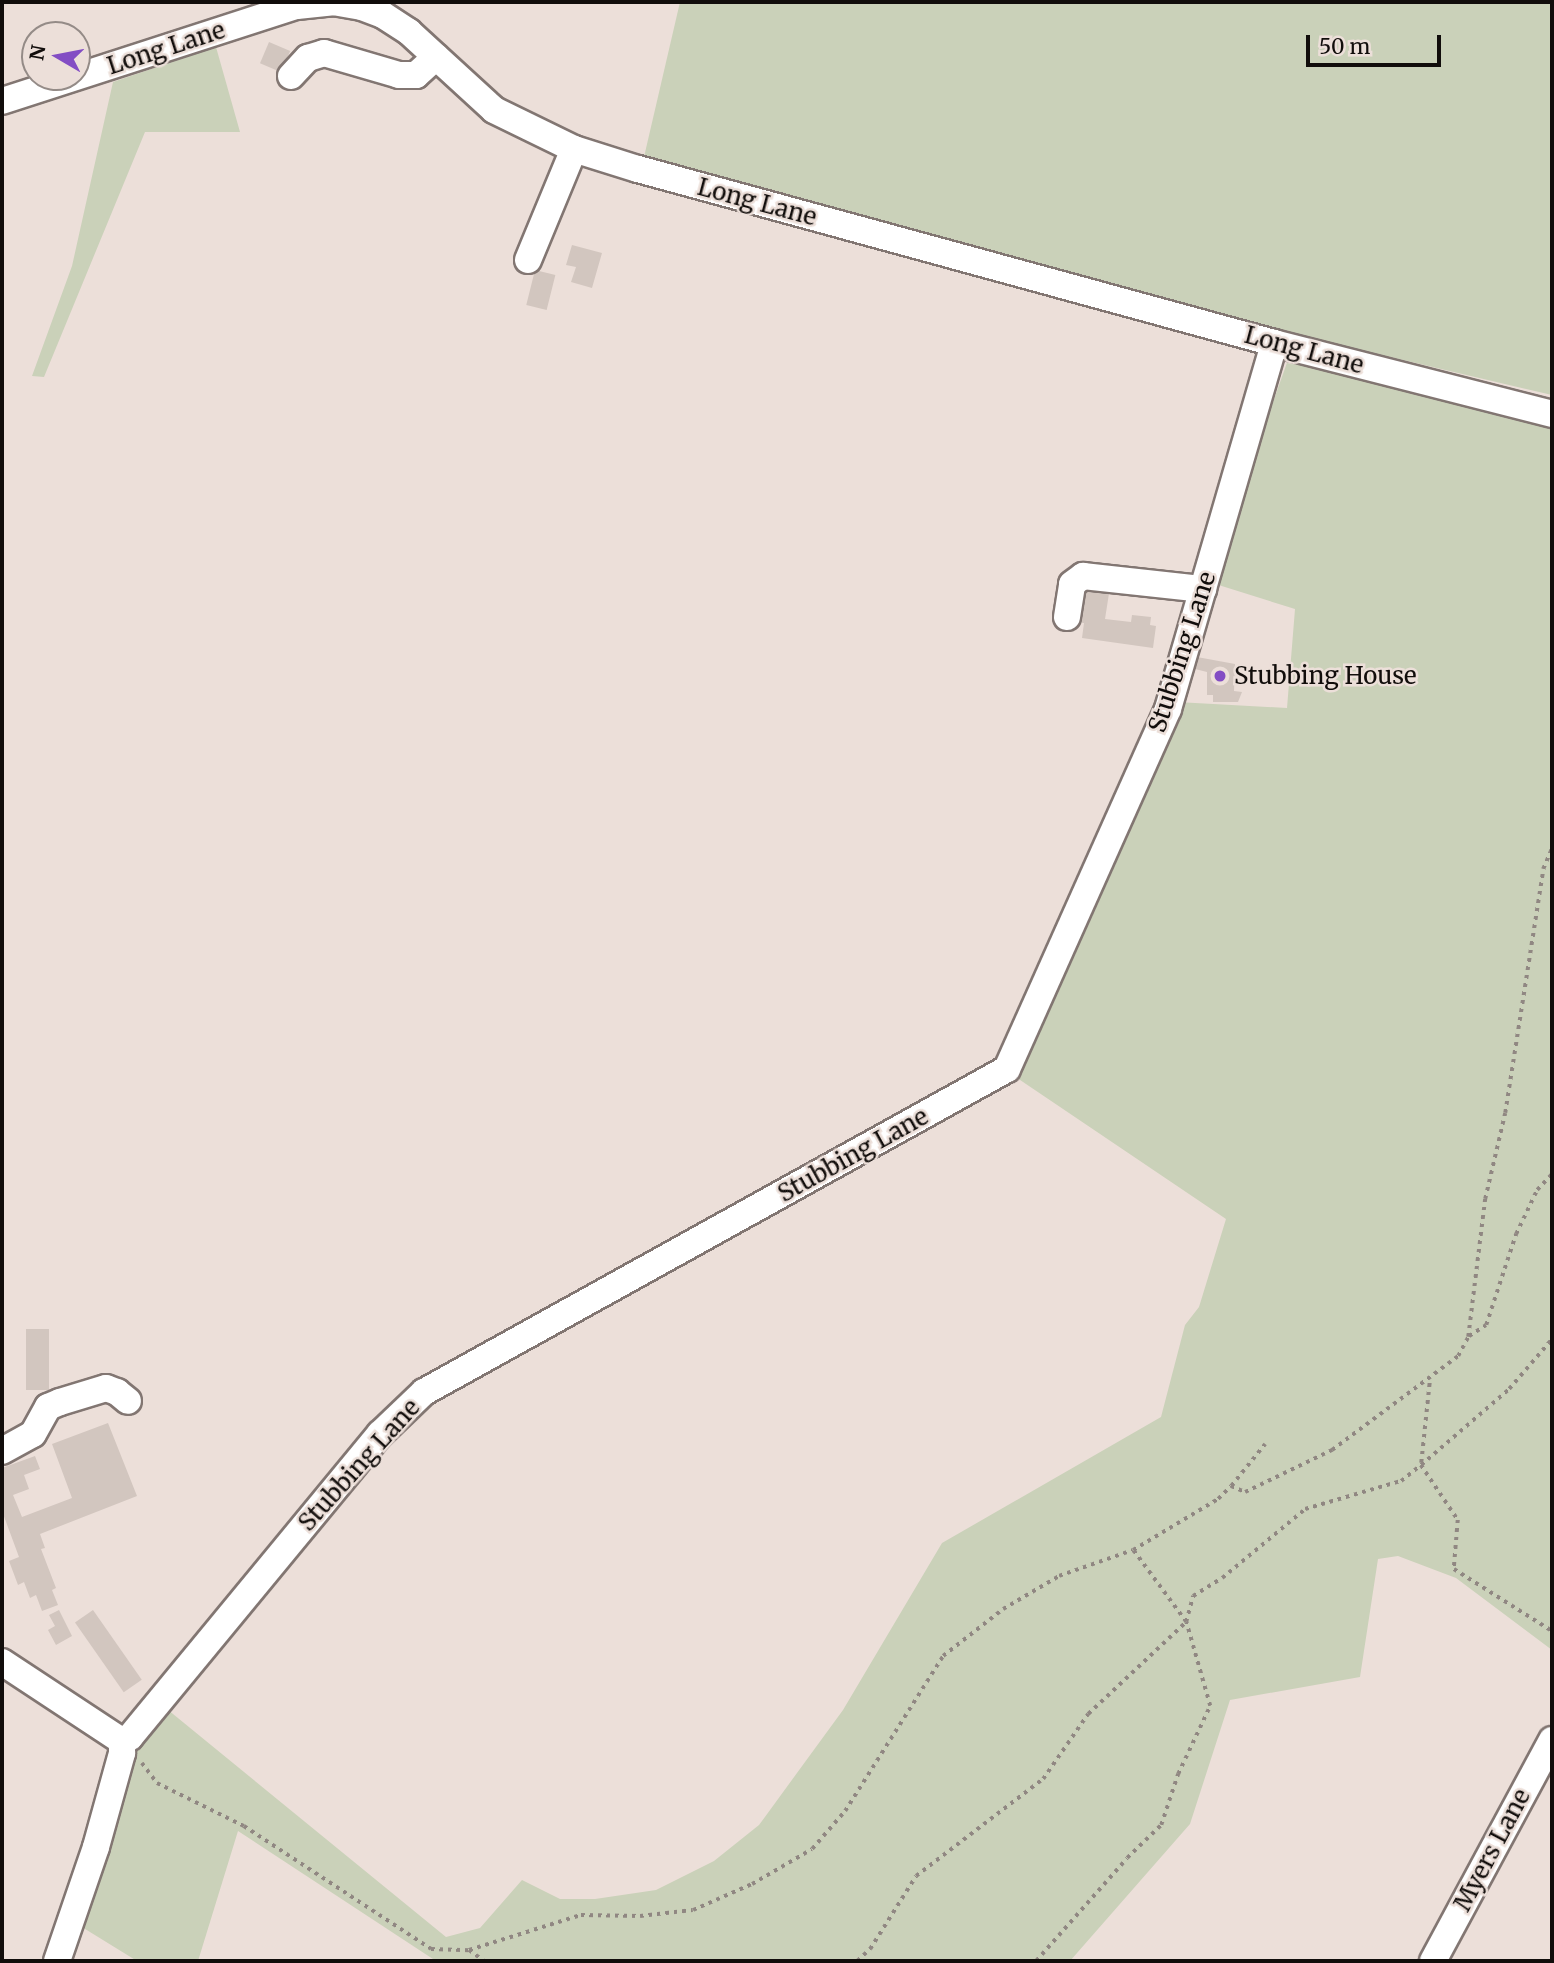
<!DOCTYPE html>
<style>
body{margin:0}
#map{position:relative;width:1554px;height:1963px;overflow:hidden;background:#ecdfd9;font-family:Merriweather,serif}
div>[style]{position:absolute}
.green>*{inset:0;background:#cad1b9}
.building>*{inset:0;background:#d2c6bf;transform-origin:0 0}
.path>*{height:3.5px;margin-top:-1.75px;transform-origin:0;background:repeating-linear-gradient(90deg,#908782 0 3.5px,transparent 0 8.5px)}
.roads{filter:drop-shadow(2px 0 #827672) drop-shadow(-2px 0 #827672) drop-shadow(0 2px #827672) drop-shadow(0 -2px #827672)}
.minor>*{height:26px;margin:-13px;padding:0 13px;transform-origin:13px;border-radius:13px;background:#fff}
.dots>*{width:19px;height:19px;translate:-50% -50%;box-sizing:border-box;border:4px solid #ecdfd9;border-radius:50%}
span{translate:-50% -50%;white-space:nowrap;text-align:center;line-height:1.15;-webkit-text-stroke:5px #ecdfd9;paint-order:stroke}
.street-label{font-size:24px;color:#110d0b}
.poi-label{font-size:24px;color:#110d0b}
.left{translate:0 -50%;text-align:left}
.frame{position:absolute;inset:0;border:4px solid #110d0b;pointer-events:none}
.north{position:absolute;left:21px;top:21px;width:70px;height:70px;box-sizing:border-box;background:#ecdfd9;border:2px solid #948b87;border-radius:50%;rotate:280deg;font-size:19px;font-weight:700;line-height:28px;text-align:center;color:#110d0b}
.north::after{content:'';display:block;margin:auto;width:24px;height:32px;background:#834dc4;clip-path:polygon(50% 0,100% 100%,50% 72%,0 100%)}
.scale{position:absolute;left:1306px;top:35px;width:135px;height:32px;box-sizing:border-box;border:4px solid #110d0b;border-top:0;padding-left:9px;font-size:21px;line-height:24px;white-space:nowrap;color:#110d0b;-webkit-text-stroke:5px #ecdfd9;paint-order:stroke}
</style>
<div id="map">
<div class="green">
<div style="clip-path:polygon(680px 2px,1552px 2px,1552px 395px,1318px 340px,644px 157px)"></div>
<div style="clip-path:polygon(216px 47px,240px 132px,145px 132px,44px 377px,32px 376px,72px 266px,113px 82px)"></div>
<div style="clip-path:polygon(1289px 357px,1552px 426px,1552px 1650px,1456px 1578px,1398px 1556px,1378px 1559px,1360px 1677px,1230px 1700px,1190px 1824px,1070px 1961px,436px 1961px,238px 1831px,198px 1961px,137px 1961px,77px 1924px,133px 1751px,162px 1705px,446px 1937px,480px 1928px,522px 1880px,560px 1899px,595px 1899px,656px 1890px,714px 1861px,759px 1825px,843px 1710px,942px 1543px,1161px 1417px,1185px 1325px,1199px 1307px,1226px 1219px,1011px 1074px,1177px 702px,1287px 708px,1295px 609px,1209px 582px)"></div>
</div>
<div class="building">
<div style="left:269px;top:42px;width:23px;height:23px;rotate:23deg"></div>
<div style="clip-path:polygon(572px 245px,602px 253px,592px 288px,571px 282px,576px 267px,566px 265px)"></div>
<div style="left:535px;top:270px;width:21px;height:36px;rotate:14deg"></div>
<div style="clip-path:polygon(1110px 587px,1105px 619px,1131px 622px,1132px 615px,1151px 617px,1150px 625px,1156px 626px,1153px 648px,1082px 638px,1084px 623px,1076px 622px,1081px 588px)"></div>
<div style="clip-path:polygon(1197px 657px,1235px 664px,1234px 691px,1242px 692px,1238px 702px,1213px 702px,1213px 695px,1207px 695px,1207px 672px,1195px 669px)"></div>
<div style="left:26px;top:1329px;width:23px;height:61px"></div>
<div style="clip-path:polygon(108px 1423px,137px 1496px,40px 1534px,45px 1548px,41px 1549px,56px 1588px,52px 1590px,58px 1605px,42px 1611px,36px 1595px,30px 1598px,24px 1582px,18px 1585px,9px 1561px,19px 1557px,2px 1511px,2px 1468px,35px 1456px,40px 1469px,24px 1475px,29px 1489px,13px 1495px,22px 1517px,72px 1498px,52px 1444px)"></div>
<div style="clip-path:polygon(59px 1610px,72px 1636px,56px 1645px,48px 1630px,55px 1626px,49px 1615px)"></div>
<div style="left:93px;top:1610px;width:85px;height:22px;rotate:55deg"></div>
</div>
<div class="path">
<div style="left:1469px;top:1336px;width:20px;rotate:-33deg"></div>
<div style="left:1486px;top:1325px;width:96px;rotate:-71.8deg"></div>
<div style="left:1516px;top:1234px;width:49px;rotate:-64.5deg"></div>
<div style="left:1537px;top:1190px;width:22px;rotate:-47deg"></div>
<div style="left:1421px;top:1463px;width:85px;rotate:-84deg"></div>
<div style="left:1421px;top:1465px;width:116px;rotate:-40.8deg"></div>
<div style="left:1509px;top:1389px;width:66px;rotate:-49.3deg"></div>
<div style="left:1231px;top:1486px;width:54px;rotate:-51deg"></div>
<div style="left:142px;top:1763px;width:25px;rotate:53deg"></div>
<div style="left:157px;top:1783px;width:97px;rotate:26.3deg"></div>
<div style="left:244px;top:1826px;width:224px;rotate:33.3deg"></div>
<div style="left:431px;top:1949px;width:38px;rotate:2deg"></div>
<div style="left:469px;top:1950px;width:19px;rotate:36deg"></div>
<div style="left:469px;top:1950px;width:117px;rotate:-17.4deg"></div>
<div style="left:581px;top:1915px;width:59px;rotate:1deg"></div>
<div style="left:640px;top:1916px;width:53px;rotate:-6.5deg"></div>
<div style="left:693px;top:1910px;width:64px;rotate:-23.8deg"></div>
<div style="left:752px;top:1884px;width:69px;rotate:-30.3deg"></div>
<div style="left:812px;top:1849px;width:50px;rotate:-49deg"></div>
<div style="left:845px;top:1811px;width:183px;rotate:-57.7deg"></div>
<div style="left:943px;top:1656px;width:76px;rotate:-38.1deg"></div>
<div style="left:1003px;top:1609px;width:65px;rotate:-30.5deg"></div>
<div style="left:1059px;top:1576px;width:78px;rotate:-19.4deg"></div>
<div style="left:1133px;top:1550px;width:99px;rotate:-31deg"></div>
<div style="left:1218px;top:1499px;width:18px;rotate:-45deg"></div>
<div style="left:1231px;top:1486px;width:15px;rotate:23deg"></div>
<div style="left:1245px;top:1492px;width:97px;rotate:-25.8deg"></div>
<div style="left:1332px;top:1450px;width:157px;rotate:-36.7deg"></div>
<div style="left:1458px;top:1356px;width:21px;rotate:-62deg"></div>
<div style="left:1468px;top:1337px;width:139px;rotate:-83deg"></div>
<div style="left:1485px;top:1199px;width:88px;rotate:-76.9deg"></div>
<div style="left:1505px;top:1113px;width:247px;rotate:-81.1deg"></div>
<div style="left:1543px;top:869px;width:23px;rotate:-67deg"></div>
<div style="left:857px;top:1961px;width:18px;rotate:-43deg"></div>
<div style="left:870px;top:1949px;width:86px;rotate:-57.8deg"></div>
<div style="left:916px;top:1876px;width:160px;rotate:-37.4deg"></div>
<div style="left:1043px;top:1779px;width:79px;rotate:-55.3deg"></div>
<div style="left:1088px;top:1714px;width:134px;rotate:-43.2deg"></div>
<div style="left:1186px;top:1622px;width:89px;rotate:-126.4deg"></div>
<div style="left:1036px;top:1961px;width:137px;rotate:-48.5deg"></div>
<div style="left:1127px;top:1858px;width:47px;rotate:-44.1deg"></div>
<div style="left:1161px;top:1825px;width:54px;rotate:-71.6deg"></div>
<div style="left:1178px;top:1774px;width:75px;rotate:-64.8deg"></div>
<div style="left:1210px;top:1706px;width:87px;rotate:-105.9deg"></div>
<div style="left:1186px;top:1622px;width:27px;rotate:-75deg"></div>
<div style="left:1193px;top:1596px;width:34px;rotate:-32deg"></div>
<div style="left:1222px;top:1578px;width:108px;rotate:-39.7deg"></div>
<div style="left:1305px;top:1509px;width:100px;rotate:-16.3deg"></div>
<div style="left:1401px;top:1481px;width:26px;rotate:-39deg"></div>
<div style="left:1421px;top:1465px;width:66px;rotate:56.1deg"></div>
<div style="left:1458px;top:1520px;width:49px;rotate:94.7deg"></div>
<div style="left:1454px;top:1569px;width:116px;rotate:32.3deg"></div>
</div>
<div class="roads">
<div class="minor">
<div style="left:291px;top:76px;width:25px;rotate:-47deg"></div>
<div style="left:308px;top:58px;width:17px;rotate:-17deg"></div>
<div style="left:324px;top:53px;width:78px;rotate:16.3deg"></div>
<div style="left:399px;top:75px;width:17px"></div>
<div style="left:416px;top:75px;width:27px;rotate:-42deg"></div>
<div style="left:2px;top:101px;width:310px;rotate:-17.9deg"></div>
<div style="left:297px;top:6px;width:36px;rotate:-6deg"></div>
<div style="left:333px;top:2px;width:29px;rotate:10deg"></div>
<div style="left:362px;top:7px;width:22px;rotate:21deg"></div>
<div style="left:383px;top:15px;width:31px;rotate:33deg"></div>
<div style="left:409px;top:32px;width:115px;rotate:42.5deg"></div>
<div style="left:494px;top:110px;width:89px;rotate:26deg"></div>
<div style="left:574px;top:149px;width:67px;rotate:17.4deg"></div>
<div style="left:638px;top:169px;width:659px;rotate:15.3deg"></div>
<div style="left:1274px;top:343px;width:287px;rotate:14.3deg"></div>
<div style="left:528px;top:260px;width:120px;rotate:-67.5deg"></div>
<div style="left:1067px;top:617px;width:33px;rotate:-81deg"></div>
<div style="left:1072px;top:584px;width:14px;rotate:-36deg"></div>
<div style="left:1083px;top:576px;width:121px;rotate:6.2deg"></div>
<div style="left:2px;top:1451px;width:35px;rotate:-29deg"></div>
<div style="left:33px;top:1434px;width:31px;rotate:-61deg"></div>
<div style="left:48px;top:1407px;width:13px;rotate:-23deg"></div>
<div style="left:60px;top:1402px;width:48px;rotate:-16.9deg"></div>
<div style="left:106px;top:1388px;width:12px;rotate:20deg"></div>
<div style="left:117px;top:1392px;width:14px;rotate:39deg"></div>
<div style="left:2px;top:1662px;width:144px;rotate:33.4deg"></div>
<div style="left:122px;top:1741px;width:9px;rotate:-27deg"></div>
<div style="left:130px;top:1737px;width:393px;rotate:-50.5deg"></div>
<div style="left:380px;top:1434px;width:61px;rotate:-43.7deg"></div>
<div style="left:424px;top:1392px;width:666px;rotate:-28.99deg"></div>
<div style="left:1007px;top:1069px;width:394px;rotate:-65.9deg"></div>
<div style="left:1168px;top:709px;width:381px;rotate:-73.8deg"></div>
<div style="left:57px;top:1961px;width:120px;rotate:-71.1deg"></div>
<div style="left:96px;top:1847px;width:98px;rotate:-74.5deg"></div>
<div style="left:122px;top:1753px;width:12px;rotate:-90deg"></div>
<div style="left:1433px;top:1961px;width:251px;rotate:-61.7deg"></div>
</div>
</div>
<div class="dots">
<div style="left:1220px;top:676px;background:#834dc4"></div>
</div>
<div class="street-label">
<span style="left:166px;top:48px;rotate:-18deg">Long Lane</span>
<span style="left:757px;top:202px;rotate:15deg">Long Lane</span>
<span style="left:1304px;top:350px;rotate:15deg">Long Lane</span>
<span style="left:1182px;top:652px;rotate:-72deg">Stubbing Lane</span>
<span style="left:853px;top:1155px;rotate:-29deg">Stubbing Lane</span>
<span style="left:359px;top:1465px;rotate:-48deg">Stubbing Lane</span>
<span style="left:1492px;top:1850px;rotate:-62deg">Myers Lane</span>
</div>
<div class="poi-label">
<span class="left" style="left:1234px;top:676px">Stubbing House</span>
</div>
<div class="frame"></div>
<div class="north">N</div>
<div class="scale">50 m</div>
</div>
